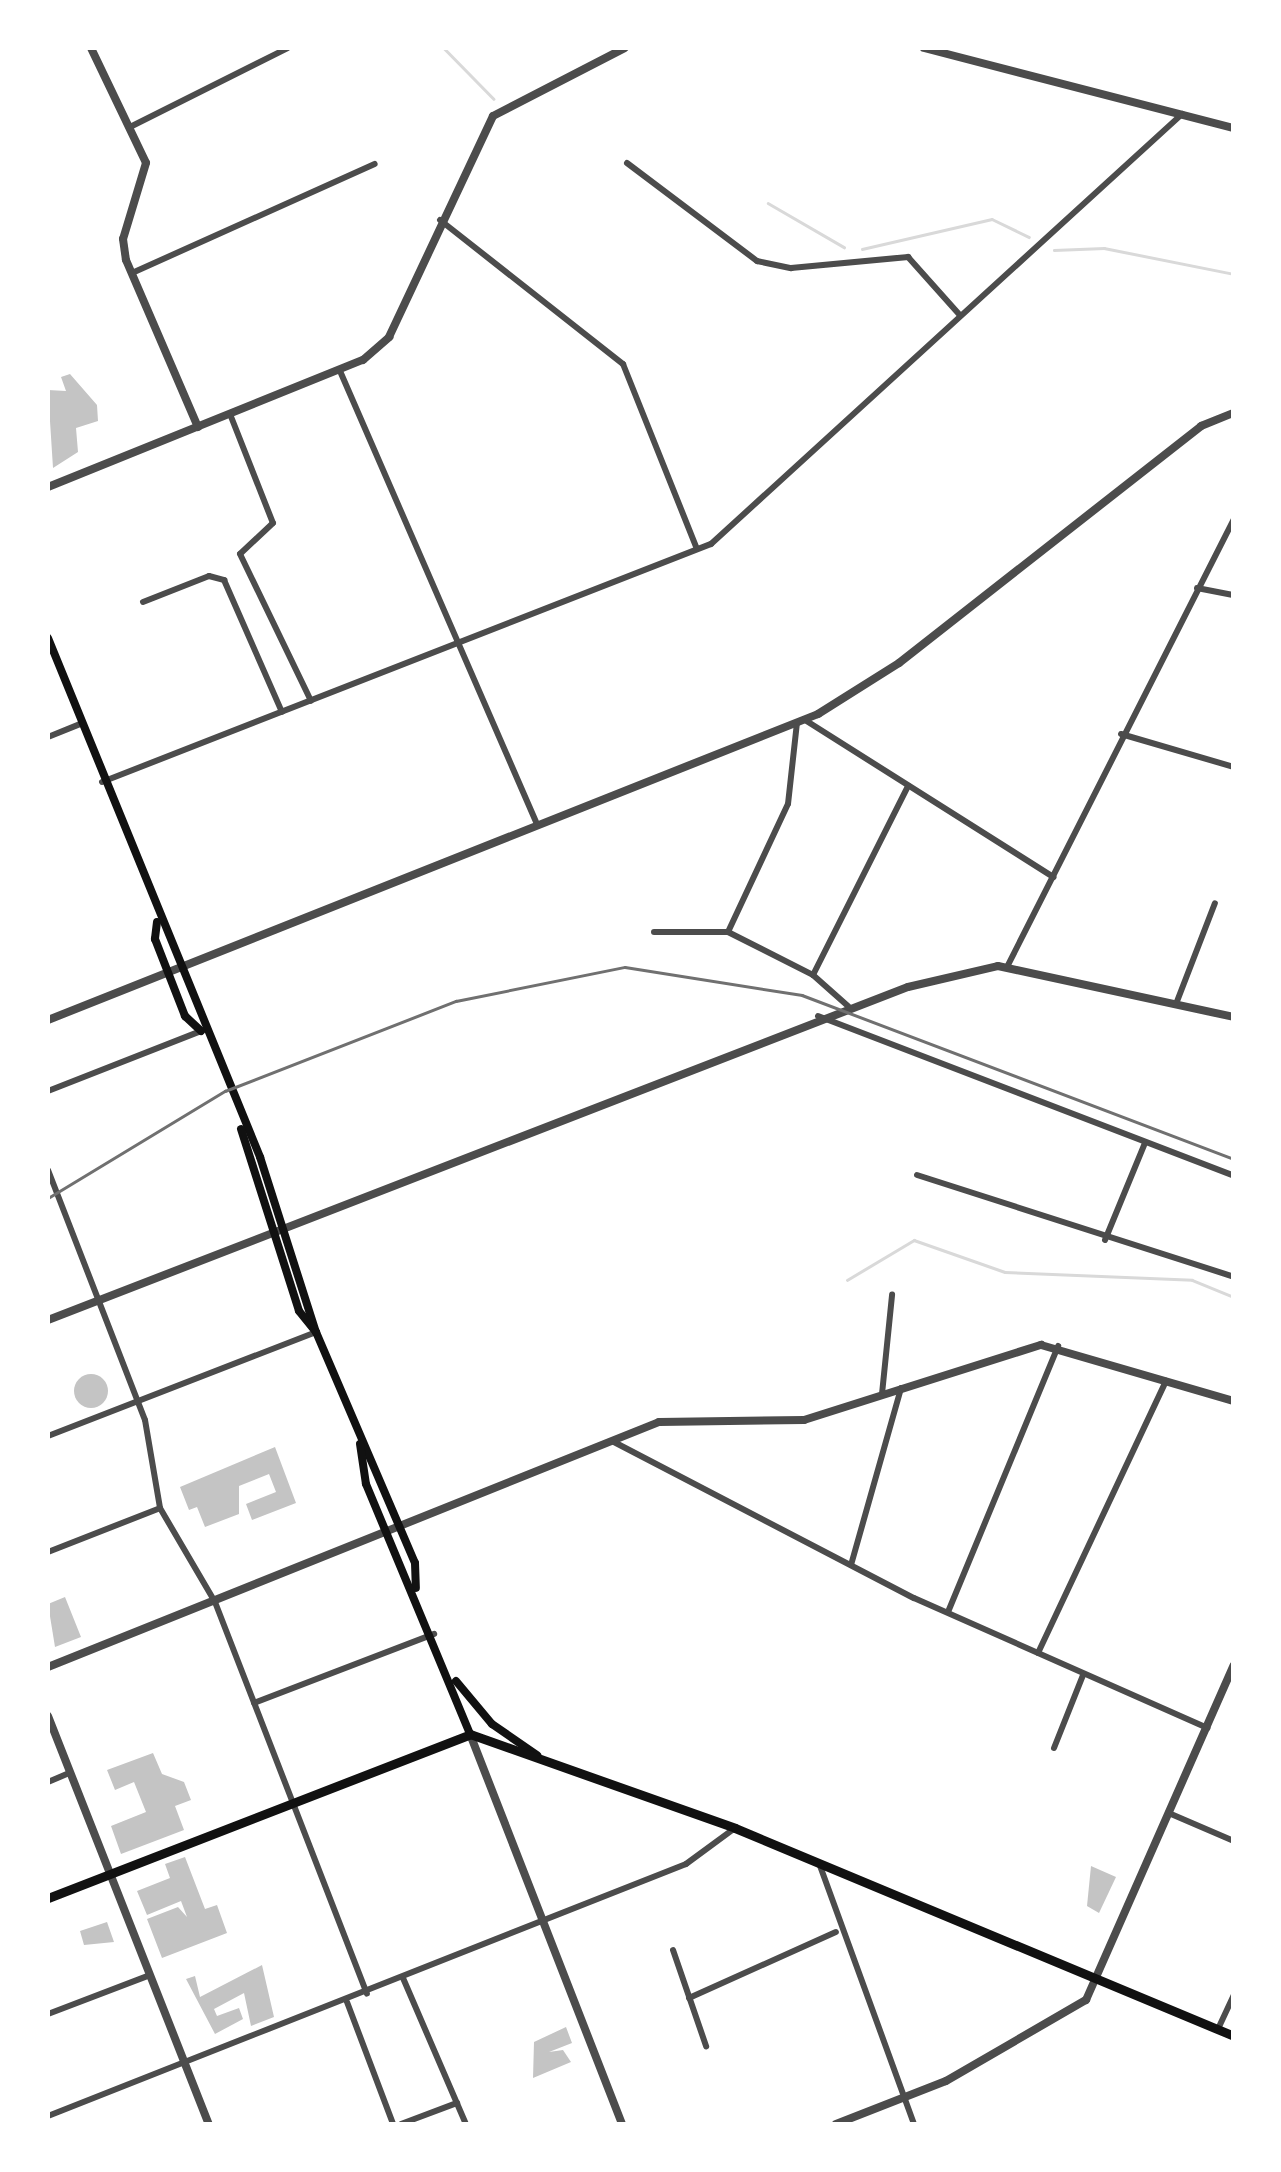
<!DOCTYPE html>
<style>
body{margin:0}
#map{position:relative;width:1281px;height:2172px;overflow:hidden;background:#fff;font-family:"IBM Plex Sans",sans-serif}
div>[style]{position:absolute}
.stream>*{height:2.5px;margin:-1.25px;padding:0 1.25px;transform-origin:1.25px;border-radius:1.25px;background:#d9d9d9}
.building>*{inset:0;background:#c4c4c4}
.round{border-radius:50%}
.minor>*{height:6px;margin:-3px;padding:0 3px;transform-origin:3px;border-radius:3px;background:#4c4c4c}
.tertiary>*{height:8px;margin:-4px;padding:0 4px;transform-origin:4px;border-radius:4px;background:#4c4c4c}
.secondary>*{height:8px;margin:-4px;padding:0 4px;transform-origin:4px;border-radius:4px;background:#111}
.primary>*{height:9px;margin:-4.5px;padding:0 4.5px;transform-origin:4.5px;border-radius:4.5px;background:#111}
.rail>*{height:2.5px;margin:-1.25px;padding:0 1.25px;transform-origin:1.25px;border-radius:1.25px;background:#707070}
span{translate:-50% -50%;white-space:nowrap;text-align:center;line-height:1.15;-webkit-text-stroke:10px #fff;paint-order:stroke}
.frame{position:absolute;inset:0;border:50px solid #fff;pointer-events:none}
</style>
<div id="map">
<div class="stream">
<div style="left:444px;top:48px;width:71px;rotate:45.6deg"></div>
<div style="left:768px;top:203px;width:88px;rotate:30.1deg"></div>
<div style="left:862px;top:249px;width:133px;rotate:-13deg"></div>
<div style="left:992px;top:219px;width:41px;rotate:25.9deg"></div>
<div style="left:1054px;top:250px;width:50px;rotate:-2.3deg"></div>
<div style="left:1104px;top:248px;width:133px;rotate:11.3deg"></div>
<div style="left:847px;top:1280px;width:78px;rotate:-30.8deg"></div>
<div style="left:914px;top:1240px;width:96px;rotate:19.4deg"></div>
<div style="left:1005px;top:1272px;width:187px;rotate:2.4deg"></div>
<div style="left:1192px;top:1280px;width:45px;rotate:22deg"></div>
</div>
<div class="building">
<div style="clip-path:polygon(70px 374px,97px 405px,98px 421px,76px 428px,78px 452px,53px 468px,48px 390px,66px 391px,61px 377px)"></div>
<div class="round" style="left:74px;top:1374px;width:34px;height:34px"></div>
<div style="clip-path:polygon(275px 1447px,296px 1503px,252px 1520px,246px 1504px,276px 1492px,269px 1474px,239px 1486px,239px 1514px,205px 1527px,197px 1507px,189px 1510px,180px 1487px)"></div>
<div style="clip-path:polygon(65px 1597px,81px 1637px,55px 1647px,48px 1604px)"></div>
<div style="clip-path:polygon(153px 1753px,162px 1774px,184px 1782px,191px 1800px,175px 1806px,184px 1830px,121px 1854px,111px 1826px,146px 1812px,134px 1782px,115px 1790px,107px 1770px)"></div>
<div style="clip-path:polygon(185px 1857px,205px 1909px,217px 1905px,227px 1933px,162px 1958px,147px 1919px,178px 1907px,187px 1917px,181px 1901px,147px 1915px,137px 1891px,170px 1878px,165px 1864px)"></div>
<div style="clip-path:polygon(1091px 1866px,1116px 1877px,1099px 1913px,1087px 1906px)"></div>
<div style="clip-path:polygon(107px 1922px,114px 1942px,84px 1945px,80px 1931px)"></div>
<div style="clip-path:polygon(262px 1965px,274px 2017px,251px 2026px,244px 1993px,214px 2009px,217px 2016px,239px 2008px,243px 2019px,215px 2034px,186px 1979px,195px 1976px,200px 1997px)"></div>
<div style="clip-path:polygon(566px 2027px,572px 2043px,549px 2052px,563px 2050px,571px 2062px,533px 2078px,534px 2042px)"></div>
</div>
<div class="minor">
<div style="left:132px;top:126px;width:174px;rotate:-26.6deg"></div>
<div style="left:627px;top:163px;width:163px;rotate:37deg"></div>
<div style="left:757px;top:261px;width:35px;rotate:12deg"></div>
<div style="left:791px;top:268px;width:118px;rotate:-5.4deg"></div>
<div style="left:908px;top:257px;width:76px;rotate:48.2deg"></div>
<div style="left:440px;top:220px;width:233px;rotate:38.2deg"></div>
<div style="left:623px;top:364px;width:199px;rotate:68.2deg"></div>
<div style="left:132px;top:273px;width:266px;rotate:-24.2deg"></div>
<div style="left:340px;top:371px;width:495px;rotate:66.5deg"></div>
<div style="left:230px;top:414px;width:117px;rotate:68.5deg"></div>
<div style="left:273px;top:523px;width:45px;rotate:136.8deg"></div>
<div style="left:240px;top:554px;width:163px;rotate:64.2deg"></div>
<div style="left:1197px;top:588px;width:38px;rotate:11deg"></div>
<div style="left:143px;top:602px;width:71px;rotate:-21.5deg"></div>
<div style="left:209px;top:576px;width:16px;rotate:15deg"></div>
<div style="left:224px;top:580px;width:144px;rotate:66.3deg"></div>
<div style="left:805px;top:720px;width:294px;rotate:32.3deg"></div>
<div style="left:1121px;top:734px;width:118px;rotate:16.3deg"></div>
<div style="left:48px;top:737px;width:35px;rotate:-22deg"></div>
<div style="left:102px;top:782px;width:654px;rotate:-21.35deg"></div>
<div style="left:711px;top:544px;width:638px;rotate:-42.39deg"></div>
<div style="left:654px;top:932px;width:74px"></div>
<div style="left:728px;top:932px;width:95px;rotate:26.8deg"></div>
<div style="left:813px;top:975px;width:47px;rotate:41.5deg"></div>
<div style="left:728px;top:932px;width:141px;rotate:-64.9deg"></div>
<div style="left:788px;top:804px;width:81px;rotate:-83.7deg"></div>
<div style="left:1007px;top:967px;width:502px;rotate:-63.13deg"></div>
<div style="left:813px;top:975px;width:212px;rotate:-63.3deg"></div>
<div style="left:1176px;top:1004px;width:108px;rotate:-68.9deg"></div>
<div style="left:818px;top:1016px;width:446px;rotate:21deg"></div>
<div style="left:48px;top:1091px;width:164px;rotate:-21.4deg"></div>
<div style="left:48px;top:1170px;width:268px;rotate:68.8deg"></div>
<div style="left:145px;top:1420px;width:89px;rotate:80.3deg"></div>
<div style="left:160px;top:1508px;width:109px;rotate:59.7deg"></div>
<div style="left:215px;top:1602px;width:420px;rotate:68.8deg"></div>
<div style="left:917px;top:1175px;width:333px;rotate:17.8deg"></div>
<div style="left:1105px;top:1240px;width:105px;rotate:-67.6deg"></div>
<div style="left:882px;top:1394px;width:100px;rotate:-84.2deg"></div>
<div style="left:48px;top:1436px;width:287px;rotate:-21.2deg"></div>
<div style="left:612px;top:1441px;width:340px;rotate:27.5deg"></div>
<div style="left:914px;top:1598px;width:321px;rotate:23.9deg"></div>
<div style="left:48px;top:1552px;width:120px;rotate:-21.4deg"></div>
<div style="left:851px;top:1565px;width:184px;rotate:-74.2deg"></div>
<div style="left:948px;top:1612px;width:288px;rotate:-67.5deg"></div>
<div style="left:1038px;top:1653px;width:301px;rotate:-64.8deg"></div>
<div style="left:254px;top:1703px;width:193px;rotate:-21deg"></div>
<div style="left:1054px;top:1748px;width:79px;rotate:-68.3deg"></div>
<div style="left:48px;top:1782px;width:23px;rotate:-23deg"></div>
<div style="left:1171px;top:1814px;width:69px;rotate:23.2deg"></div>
<div style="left:819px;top:1863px;width:278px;rotate:70deg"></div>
<div style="left:673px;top:1950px;width:102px;rotate:71deg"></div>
<div style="left:403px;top:1978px;width:159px;rotate:66.7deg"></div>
<div style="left:689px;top:1998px;width:161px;rotate:-24.2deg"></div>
<div style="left:347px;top:2002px;width:130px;rotate:69.3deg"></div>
<div style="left:48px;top:2014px;width:109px;rotate:-20.9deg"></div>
<div style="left:1218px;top:2029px;width:38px;rotate:-65deg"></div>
<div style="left:48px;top:2116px;width:686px;rotate:-21.55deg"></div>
<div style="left:686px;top:1864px;width:61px;rotate:-36.3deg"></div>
<div style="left:401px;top:2124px;width:60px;rotate:-20.6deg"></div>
</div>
<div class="tertiary">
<div style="left:91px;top:48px;width:127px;rotate:64.4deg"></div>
<div style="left:146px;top:163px;width:79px;rotate:106.8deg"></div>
<div style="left:123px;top:239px;width:21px;rotate:82deg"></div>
<div style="left:126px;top:260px;width:182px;rotate:66.7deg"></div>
<div style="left:924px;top:48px;width:320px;rotate:14.5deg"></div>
<div style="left:48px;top:487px;width:340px;rotate:-22deg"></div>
<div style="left:363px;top:360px;width:35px;rotate:-41deg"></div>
<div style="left:389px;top:337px;width:244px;rotate:-64.8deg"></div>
<div style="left:493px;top:116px;width:148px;rotate:-27.3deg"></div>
<div style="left:48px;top:1020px;width:829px;rotate:-21.67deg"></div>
<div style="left:818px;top:714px;width:96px;rotate:-32.2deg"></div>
<div style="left:899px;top:663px;width:384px;rotate:-38.1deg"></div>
<div style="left:1201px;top:426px;width:35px;rotate:-22deg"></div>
<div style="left:48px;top:1320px;width:922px;rotate:-21.17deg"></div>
<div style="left:908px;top:987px;width:92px;rotate:-13.1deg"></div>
<div style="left:998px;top:966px;width:241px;rotate:12.2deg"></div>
<div style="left:48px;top:1667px;width:658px;rotate:-21.85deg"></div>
<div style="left:659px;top:1422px;width:145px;rotate:-0.8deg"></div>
<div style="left:804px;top:1420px;width:249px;rotate:-17.6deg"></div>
<div style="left:1041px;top:1345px;width:201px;rotate:16.2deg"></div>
<div style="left:48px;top:1716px;width:439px;rotate:68.5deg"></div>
<div style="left:470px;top:1734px;width:419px;rotate:68.7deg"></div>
<div style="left:836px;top:2124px;width:118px;rotate:-21.4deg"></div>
<div style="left:946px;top:2081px;width:162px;rotate:-30.1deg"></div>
<div style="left:1086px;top:2000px;width:366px;rotate:-66.2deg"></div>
</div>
<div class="secondary">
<div style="left:48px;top:638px;width:561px;rotate:67.78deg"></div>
<div style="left:260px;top:1157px;width:184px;rotate:72.3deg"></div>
<div style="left:316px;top:1332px;width:251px;rotate:66.8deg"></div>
<div style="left:415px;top:1563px;width:25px;rotate:88deg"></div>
<div style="left:157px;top:922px;width:17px;rotate:97deg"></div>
<div style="left:155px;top:939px;width:83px;rotate:68.7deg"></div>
<div style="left:185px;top:1016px;width:22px;rotate:43deg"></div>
<div style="left:241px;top:1129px;width:191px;rotate:72.3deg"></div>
<div style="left:299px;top:1311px;width:27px;rotate:51deg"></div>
<div style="left:360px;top:1444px;width:40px;rotate:81.5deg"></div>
<div style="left:366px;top:1484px;width:271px;rotate:67.4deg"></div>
<div style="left:456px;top:1681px;width:56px;rotate:50.1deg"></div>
<div style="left:492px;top:1724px;width:55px;rotate:34.6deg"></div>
</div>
<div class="primary">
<div style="left:48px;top:1898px;width:453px;rotate:-21.2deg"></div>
<div style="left:470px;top:1734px;width:281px;rotate:19.5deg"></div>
<div style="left:735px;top:1828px;width:541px;rotate:22.63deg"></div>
</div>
<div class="rail">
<div style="left:48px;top:1198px;width:207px;rotate:-31.2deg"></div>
<div style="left:225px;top:1091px;width:248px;rotate:-21.3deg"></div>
<div style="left:456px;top:1001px;width:172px;rotate:-11.4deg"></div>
<div style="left:625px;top:967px;width:179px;rotate:9deg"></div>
<div style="left:802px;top:995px;width:462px;rotate:20.8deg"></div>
</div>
<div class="frame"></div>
</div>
